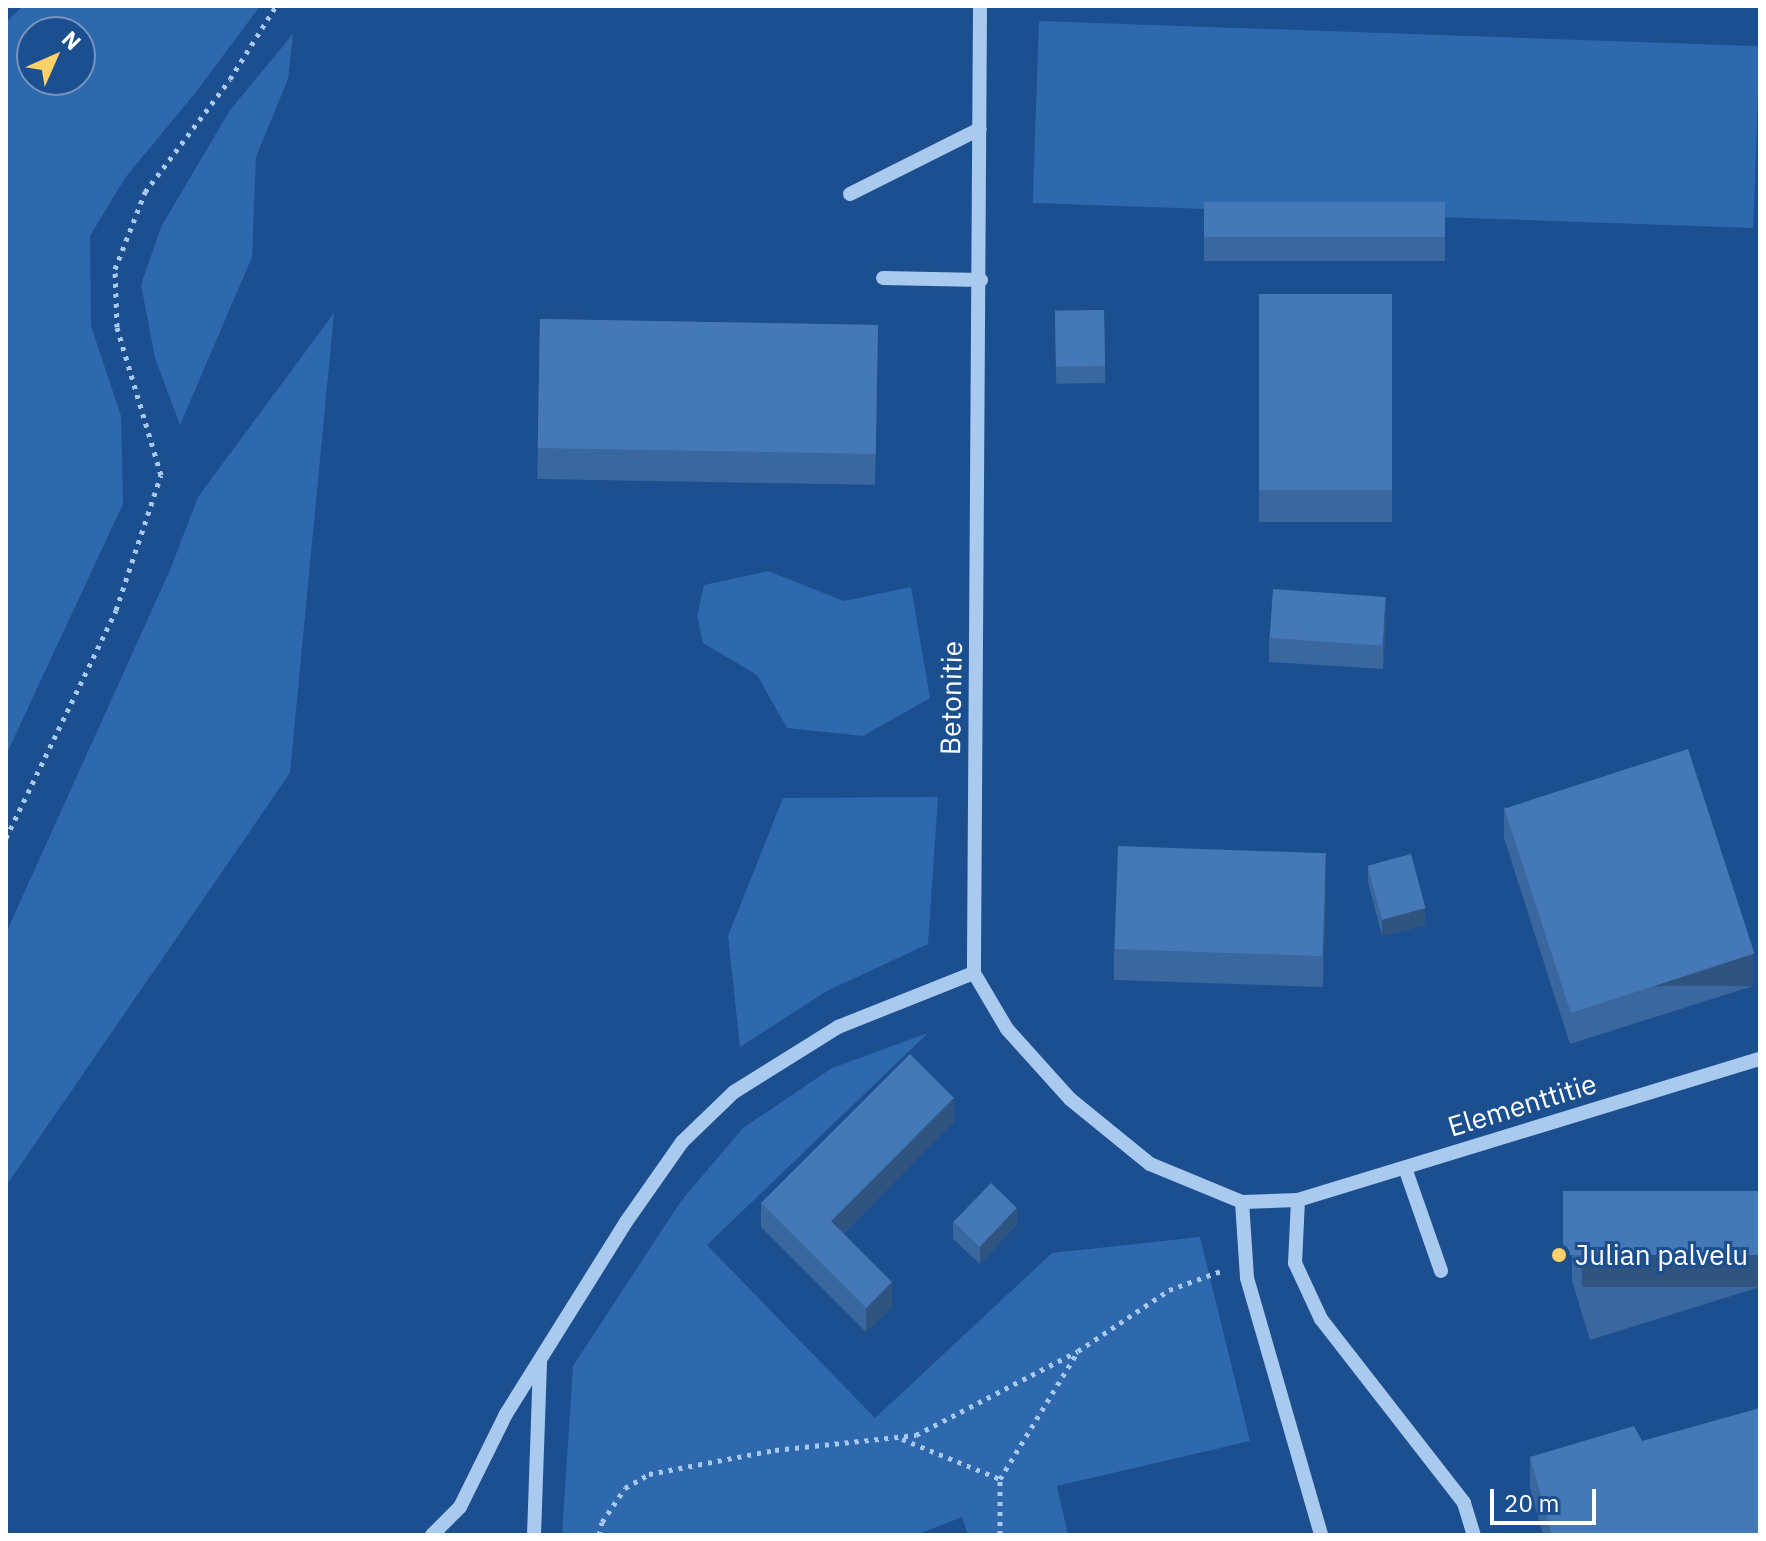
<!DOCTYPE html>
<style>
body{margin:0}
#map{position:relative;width:1766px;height:1541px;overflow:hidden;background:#1b4f8f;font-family:"IBM Plex Sans",sans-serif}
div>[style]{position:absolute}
.green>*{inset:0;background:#2e69ad;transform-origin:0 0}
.path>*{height:5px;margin-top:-2.5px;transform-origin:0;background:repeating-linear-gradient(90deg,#a9c9ee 0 4px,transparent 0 10px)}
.minor>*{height:14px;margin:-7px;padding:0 7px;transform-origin:7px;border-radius:7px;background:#a9c9ee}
.wall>*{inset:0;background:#3a679d;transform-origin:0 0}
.shaded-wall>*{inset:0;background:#305480;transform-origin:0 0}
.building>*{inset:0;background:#4478b7;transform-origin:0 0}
.dots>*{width:22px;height:22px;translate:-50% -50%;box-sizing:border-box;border:4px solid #1b4f8f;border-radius:50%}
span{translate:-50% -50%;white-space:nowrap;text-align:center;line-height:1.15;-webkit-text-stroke:6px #1b4f8f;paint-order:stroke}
.street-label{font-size:28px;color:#fff}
.poi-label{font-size:28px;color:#fff}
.left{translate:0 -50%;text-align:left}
.frame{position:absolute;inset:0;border:8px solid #fff;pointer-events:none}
.north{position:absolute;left:16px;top:16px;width:80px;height:80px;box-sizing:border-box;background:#1b4f8f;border:2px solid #7695bc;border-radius:50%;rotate:45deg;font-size:22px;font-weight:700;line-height:32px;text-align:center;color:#fff}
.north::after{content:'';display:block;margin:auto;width:28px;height:36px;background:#ffd166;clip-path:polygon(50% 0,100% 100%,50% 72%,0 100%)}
.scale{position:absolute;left:1490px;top:1489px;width:106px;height:36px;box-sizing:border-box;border:4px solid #fff;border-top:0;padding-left:10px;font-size:24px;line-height:28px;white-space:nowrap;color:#fff;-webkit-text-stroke:6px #1b4f8f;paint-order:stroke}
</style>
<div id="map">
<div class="green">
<div style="clip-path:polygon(evenodd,23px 6px,260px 6px,196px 92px,125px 178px,90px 236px,91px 326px,121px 416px,123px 504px,6px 755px,6px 22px,23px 6px,80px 32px,80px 80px,32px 80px,32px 32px,80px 32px)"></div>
<div style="left:1039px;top:21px;width:721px;height:182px;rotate:2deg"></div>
<div style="clip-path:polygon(293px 34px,288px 79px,256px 157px,252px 257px,180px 425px,155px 358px,141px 285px,161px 227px,230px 110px)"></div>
<div style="clip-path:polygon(334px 313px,290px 773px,6px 1186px,6px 933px,170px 570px,198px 497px)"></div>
<div style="clip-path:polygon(768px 571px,844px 601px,911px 587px,930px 698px,863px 736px,787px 728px,757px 675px,703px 643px,697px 616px,704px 585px)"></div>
<div style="clip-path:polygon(938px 797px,928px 944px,827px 991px,740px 1047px,728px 936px,783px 798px)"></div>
<div style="clip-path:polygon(928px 1033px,707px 1245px,875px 1418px,1052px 1253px,1200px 1237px,1250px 1441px,1057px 1486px,1068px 1535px,968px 1535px,962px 1517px,916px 1535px,562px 1535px,573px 1366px,681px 1201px,743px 1128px,832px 1068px)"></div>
</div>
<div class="path">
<div style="left:6px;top:838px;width:253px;rotate:-64.2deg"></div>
<div style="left:116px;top:610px;width:142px;rotate:-71.6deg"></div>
<div style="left:161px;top:475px;width:154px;rotate:-106.6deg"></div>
<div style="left:117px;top:327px;width:58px;rotate:-92deg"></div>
<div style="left:115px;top:269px;width:83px;rotate:-68.7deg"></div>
<div style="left:145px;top:192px;width:141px;rotate:-53deg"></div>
<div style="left:230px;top:79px;width:86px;rotate:-57.8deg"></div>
<div style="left:902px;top:1439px;width:106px;rotate:22.2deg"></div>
<div style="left:599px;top:1535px;width:13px;rotate:-77deg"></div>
<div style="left:602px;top:1522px;width:41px;rotate:-55.9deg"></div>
<div style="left:625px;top:1488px;width:28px;rotate:-30deg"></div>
<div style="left:649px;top:1474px;width:128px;rotate:-10.8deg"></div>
<div style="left:775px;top:1450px;width:142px;rotate:-6.1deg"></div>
<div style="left:916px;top:1435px;width:182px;rotate:-27.4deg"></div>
<div style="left:953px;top:1535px;width:1px"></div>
<div style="left:1000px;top:1535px;width:56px;rotate:-90deg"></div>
<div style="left:1000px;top:1479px;width:150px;rotate:-58.6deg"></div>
<div style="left:1078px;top:1351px;width:110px;rotate:-33.8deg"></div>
<div style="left:1169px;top:1290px;width:55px;rotate:-20.1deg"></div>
</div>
<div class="minor">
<div style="left:980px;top:6px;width:967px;rotate:90.36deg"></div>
<div style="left:974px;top:973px;width:65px;rotate:59.5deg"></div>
<div style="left:1007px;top:1029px;width:94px;rotate:48deg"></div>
<div style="left:1070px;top:1099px;width:103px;rotate:39.1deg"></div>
<div style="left:1150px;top:1164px;width:100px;rotate:22.4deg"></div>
<div style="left:1242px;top:1202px;width:56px;rotate:-2deg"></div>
<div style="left:1298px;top:1200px;width:483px;rotate:-17deg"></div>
<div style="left:850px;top:194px;width:145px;rotate:-26.6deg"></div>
<div style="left:883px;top:278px;width:98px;rotate:1.2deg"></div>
<div style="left:1405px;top:1168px;width:109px;rotate:70.7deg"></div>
<div style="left:1298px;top:1200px;width:63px;rotate:92.7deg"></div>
<div style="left:1295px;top:1263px;width:62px;rotate:65.1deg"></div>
<div style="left:1321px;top:1319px;width:233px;rotate:52.1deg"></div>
<div style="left:1464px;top:1503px;width:34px;rotate:73deg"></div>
<div style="left:1242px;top:1202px;width:76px;rotate:86.2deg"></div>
<div style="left:1247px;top:1278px;width:267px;rotate:73.9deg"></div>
<div style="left:432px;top:1535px;width:40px;rotate:-45deg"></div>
<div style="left:460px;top:1507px;width:104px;rotate:-63.7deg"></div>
<div style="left:506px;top:1414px;width:226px;rotate:-58deg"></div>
<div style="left:626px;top:1222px;width:98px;rotate:-55deg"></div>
<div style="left:682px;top:1142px;width:72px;rotate:-43.9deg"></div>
<div style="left:734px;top:1092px;width:123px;rotate:-32deg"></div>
<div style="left:838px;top:1027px;width:146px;rotate:-21.7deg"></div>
<div style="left:534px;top:1535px;width:174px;rotate:-88deg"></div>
</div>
<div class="wall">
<div style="left:1204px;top:202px;width:241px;height:59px"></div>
<div style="left:1259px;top:294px;width:133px;height:228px"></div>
<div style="left:1104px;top:310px;width:73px;height:49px;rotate:89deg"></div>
<div style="left:540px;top:319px;width:338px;height:160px;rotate:1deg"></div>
<div style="clip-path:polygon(1386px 620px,1383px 669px,1269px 662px,1269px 638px)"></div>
<div style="clip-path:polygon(1504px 807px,1753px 986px,1570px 1044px,1504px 838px)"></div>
<div style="clip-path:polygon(1368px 866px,1425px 925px,1382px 936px,1368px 882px)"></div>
<div style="clip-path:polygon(1326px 885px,1323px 987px,1114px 980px,1114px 949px)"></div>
<div style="clip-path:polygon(954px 1122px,843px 1234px,892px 1307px,866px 1332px,761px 1227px,761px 1203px)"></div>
<div style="clip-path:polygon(1760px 1191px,1760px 1287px,1590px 1340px,1572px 1281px,1572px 1250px)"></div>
<div style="clip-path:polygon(953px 1222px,1017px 1224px,980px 1264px,953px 1239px)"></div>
<div style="clip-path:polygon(1642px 1441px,1760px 1535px,1543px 1535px,1530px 1488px,1530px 1457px)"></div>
</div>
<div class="shaded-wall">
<div style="clip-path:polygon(1386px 596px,1386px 620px,1383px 669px,1383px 645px)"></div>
<div style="clip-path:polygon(1326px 854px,1326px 885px,1323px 987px,1323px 956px)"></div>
<div style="clip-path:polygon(1425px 908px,1425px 925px,1382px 936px,1382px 920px)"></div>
<div style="left:1753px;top:954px;width:32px;height:192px;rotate:90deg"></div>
<div style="clip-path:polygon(954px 1098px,954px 1122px,831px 1246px,831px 1221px)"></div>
<div style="clip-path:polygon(1017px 1208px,1017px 1224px,980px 1264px,980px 1247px)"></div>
<div style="left:1760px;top:1255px;width:32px;height:178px;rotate:90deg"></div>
<div style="clip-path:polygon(892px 1282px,892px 1307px,866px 1332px,866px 1308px)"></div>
</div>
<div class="building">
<div style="left:1204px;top:202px;width:241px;height:35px"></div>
<div style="left:1259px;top:294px;width:133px;height:196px"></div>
<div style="left:1104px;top:310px;width:56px;height:49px;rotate:89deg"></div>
<div style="left:540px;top:319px;width:338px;height:129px;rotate:1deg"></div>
<div style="left:1273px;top:589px;width:113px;height:49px;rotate:4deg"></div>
<div style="left:1688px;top:749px;width:215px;height:193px;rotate:72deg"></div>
<div style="left:1118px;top:846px;width:208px;height:103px;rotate:2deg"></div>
<div style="left:1411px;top:854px;width:56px;height:45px;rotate:75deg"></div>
<div style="clip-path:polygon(910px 1054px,954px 1098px,831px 1221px,892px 1282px,866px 1308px,761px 1203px)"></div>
<div style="left:991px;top:1183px;width:36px;height:54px;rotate:44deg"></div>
<div style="left:1760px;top:1191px;width:64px;height:197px;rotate:90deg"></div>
<div style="clip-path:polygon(1760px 1408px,1760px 1535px,1552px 1535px,1530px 1457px,1634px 1426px,1642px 1441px)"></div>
</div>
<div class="dots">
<div style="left:1559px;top:1255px;background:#ffd166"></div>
</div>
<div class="street-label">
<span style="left:951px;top:698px;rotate:-89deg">Betonitie</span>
<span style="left:1522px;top:1105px;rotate:-17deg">Elementtitie</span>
</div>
<div class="poi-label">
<span class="left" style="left:1575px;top:1255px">Julian palvelu</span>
</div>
<div class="frame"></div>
<div class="north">N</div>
<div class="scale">20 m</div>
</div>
